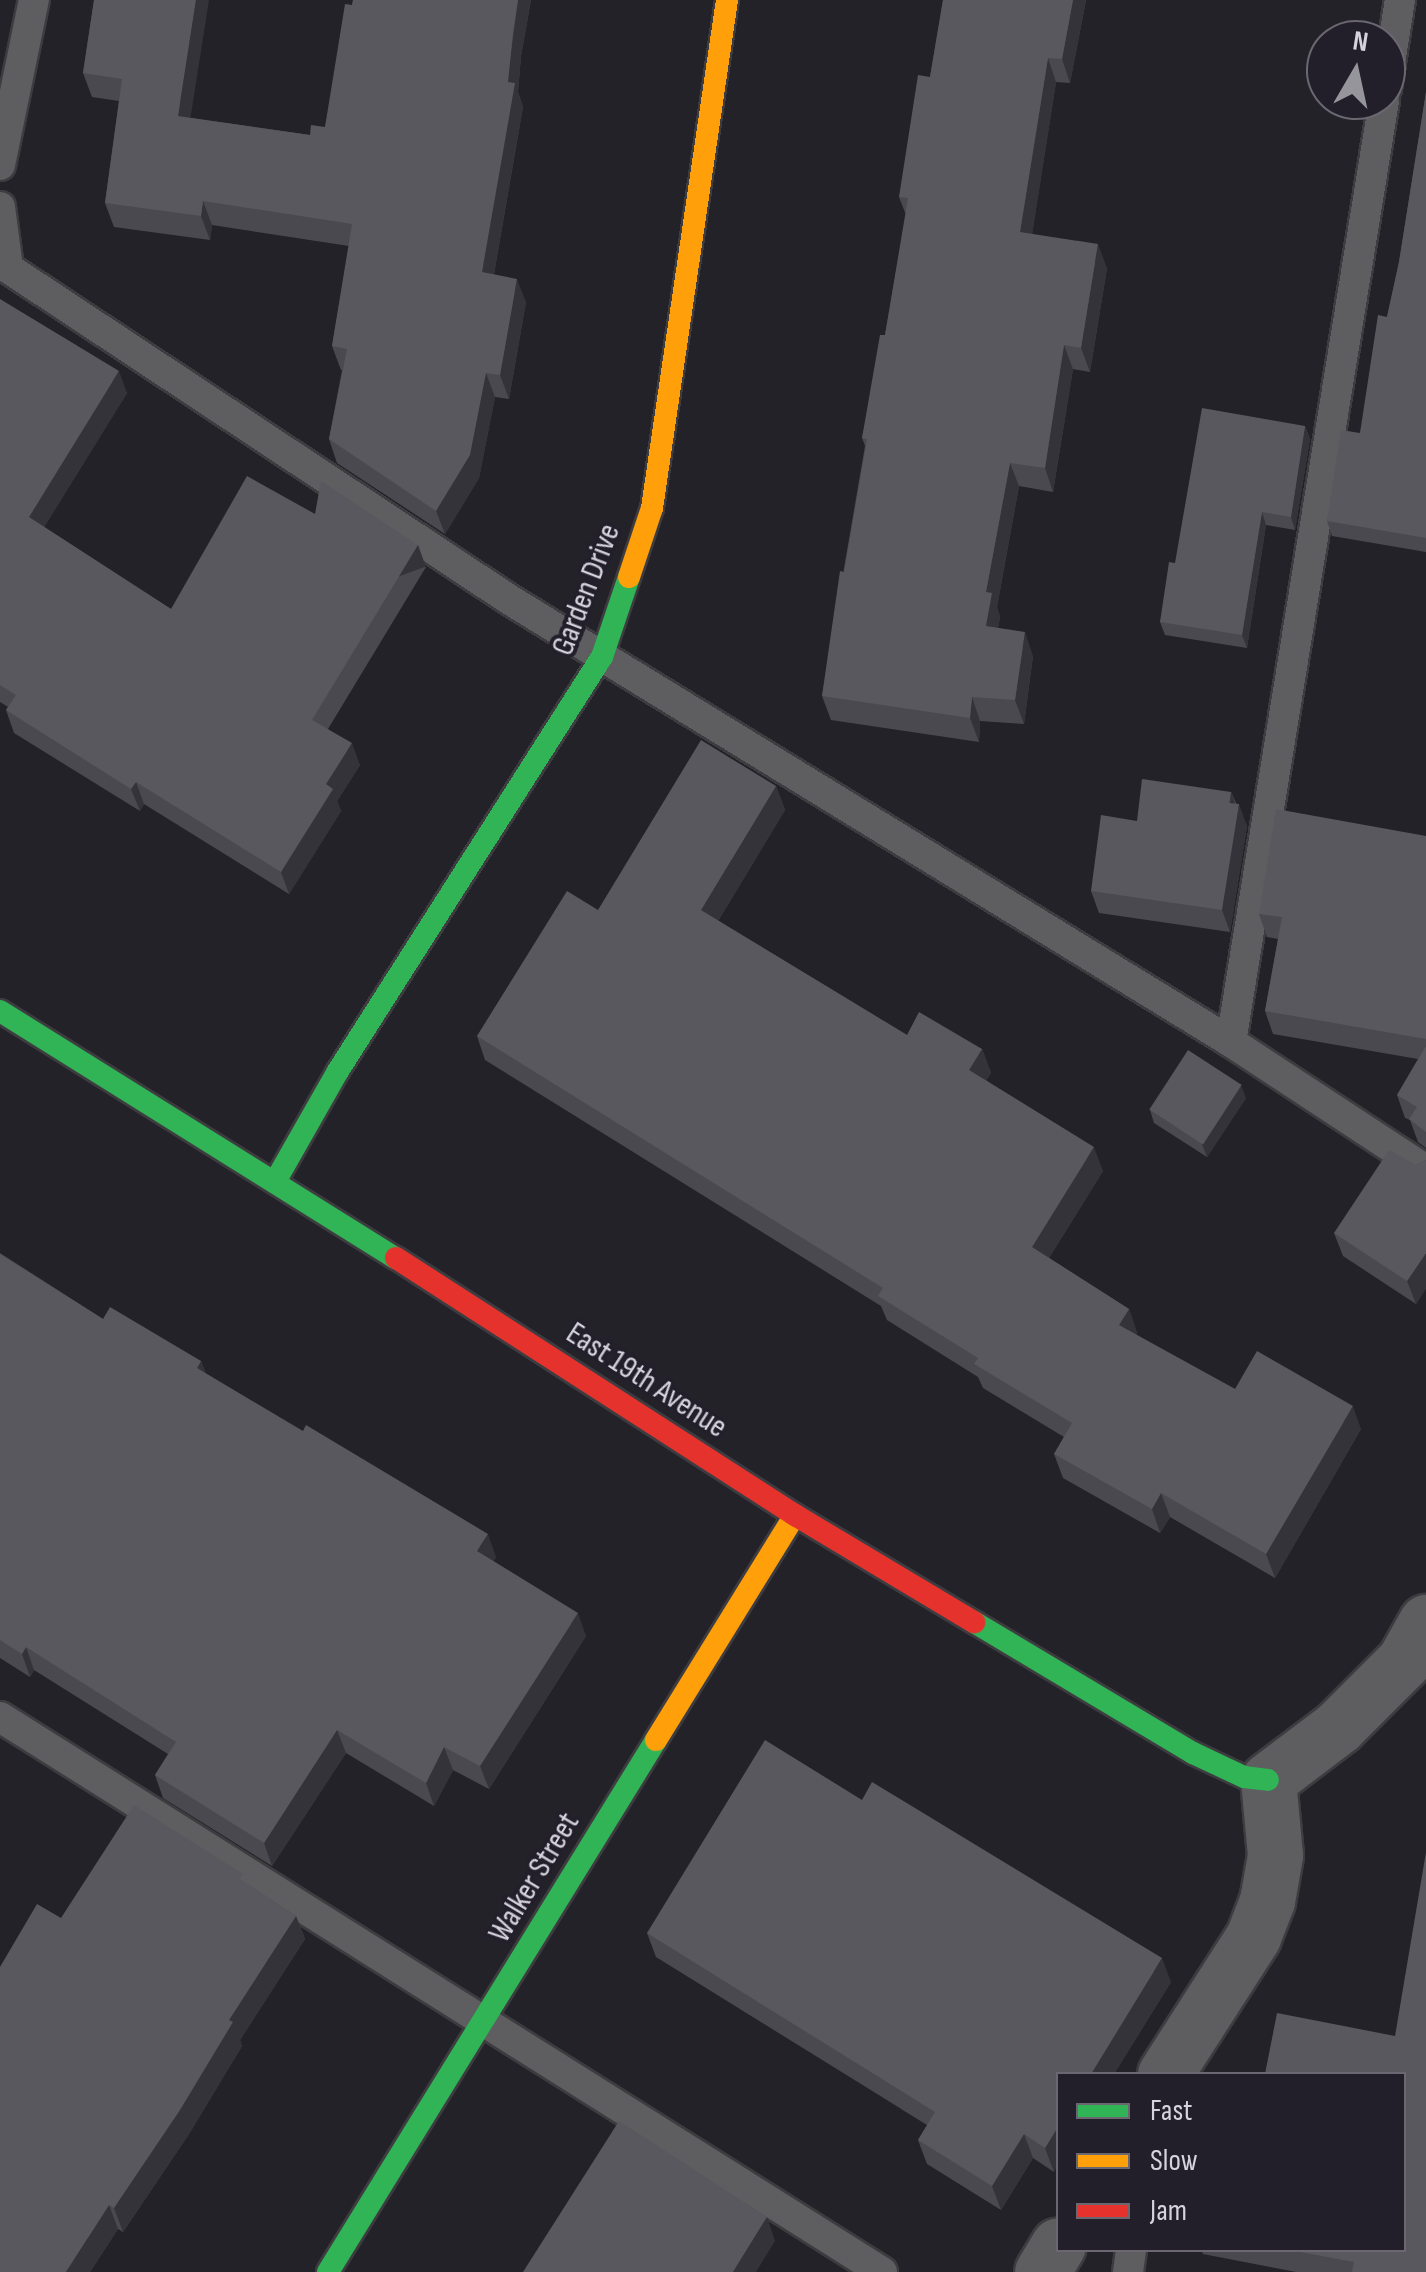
<!DOCTYPE html>
<style>
body{margin:0}
#map{position:relative;width:1426px;height:2272px;overflow:hidden;background:#232228;font-family:"Sofia Sans Condensed",sans-serif}
div>[style]{position:absolute}
.roads{filter:drop-shadow(2px 0 #3d3c40) drop-shadow(-2px 0 #3d3c40) drop-shadow(0 2px #3d3c40) drop-shadow(0 -2px #3d3c40)}
.lane>*{height:30px;margin:-15px;padding:0 15px;transform-origin:15px;border-radius:15px;background:#5e5e60}
.street>*{height:55px;margin:-27.5px;padding:0 27.5px;transform-origin:27.5px;border-radius:27.5px;background:#5e5e60}
.fast>*{height:22px;margin:-11px;padding:0 11px;transform-origin:11px;border-radius:11px;background:#30b455}
.slow>*{height:22px;margin:-11px;padding:0 11px;transform-origin:11px;border-radius:11px;background:#ff9f0a}
.jam>*{height:22px;margin:-11px;padding:0 11px;transform-origin:11px;border-radius:11px;background:#e5322d}
.wall>*{inset:0;background:#4a4950}
.shaded-wall>*{inset:0;background:#343339;transform-origin:0 0}
.building>*{inset:0;background:#59585e;transform-origin:0 0}
span{translate:-50% -50%;white-space:nowrap;text-align:center;line-height:1.15;-webkit-text-stroke:8px #221f2b;paint-order:stroke}
.street-label{font-size:32px;color:#d5d3db}
.legend{position:absolute;left:1056px;top:2072px;width:350px;height:180px;box-sizing:border-box;background:#221f2b;border:2px solid #6a6771;margin:0;padding:12px 18px;list-style:none;font-size:30px;color:#d5d3db}
.legend li{display:flex;align-items:center;gap:20px;height:50px}
.legend b{width:50px;border:2px solid #6a6771}
.north{position:absolute;left:1306px;top:20px;width:100px;height:100px;box-sizing:border-box;background:#221f2b;border:2px solid #6a6771;border-radius:50%;rotate:9deg;font-size:28px;font-weight:700;line-height:40px;text-align:center;color:#d5d3db}
.north::after{content:'';display:block;margin:auto;width:35px;height:45px;background:#97959c;clip-path:polygon(50% 0,100% 100%,50% 72%,0 100%)}
</style>
<div id="map">
<div class="roads">
<div class="lane">
<div style="left:1386px;top:89px;width:90px;rotate:-81.1deg"></div>
<div style="left:0;top:165px;width:168px;rotate:-78.4deg"></div>
<div style="left:0;top:207px;width:62px;rotate:82.5deg"></div>
<div style="left:8px;top:268px;width:602px;rotate:33.48deg"></div>
<div style="left:510px;top:600px;width:846px;rotate:31.51deg"></div>
<div style="left:1231px;top:1042px;width:233px;rotate:33.3deg"></div>
<div style="left:1231px;top:1042px;width:954px;rotate:-80.77deg"></div>
<div style="left:0;top:1717px;width:1042px;rotate:32.18deg"></div>
<div style="left:1128px;top:2272px;width:22px;rotate:-82deg"></div>
</div>
<div class="street">
<div style="left:1165px;top:2074px;width:163px;rotate:-57.3deg"></div>
<div style="left:1253px;top:1937px;width:39px;rotate:-69deg"></div>
<div style="left:1267px;top:1901px;width:47px;rotate:-80.1deg"></div>
<div style="left:1275px;top:1855px;width:75px;rotate:-95.3deg"></div>
<div style="left:1268px;top:1780px;width:88px;rotate:-37.1deg"></div>
<div style="left:1338px;top:1727px;width:93px;rotate:-45deg"></div>
<div style="left:1404px;top:1661px;width:45px;rotate:-60.6deg"></div>
<div style="left:1042px;top:2272px;width:31px;rotate:-59deg"></div>
</div>
<div class="fast">
<div style="left:0;top:1011px;width:467px;rotate:32deg"></div>
<div style="left:276px;top:1180px;width:125px;rotate:-60.4deg"></div>
<div style="left:338px;top:1071px;width:491px;rotate:-57.5deg"></div>
<div style="left:602px;top:657px;width:84px;rotate:-71.4deg"></div>
<div style="left:974px;top:1622px;width:255px;rotate:30.9deg"></div>
<div style="left:1193px;top:1753px;width:56px;rotate:25.2deg"></div>
<div style="left:1244px;top:1777px;width:24px;rotate:7deg"></div>
<div style="left:328px;top:2272px;width:625px;rotate:-58.34deg"></div>
</div>
<div class="slow">
<div style="left:629px;top:577px;width:73px;rotate:-71.6deg"></div>
<div style="left:652px;top:508px;width:514px;rotate:-81.6deg"></div>
<div style="left:656px;top:1740px;width:264px;rotate:-58.3deg"></div>
</div>
<div class="jam">
<div style="left:396px;top:1258px;width:475px;rotate:32.8deg"></div>
<div style="left:795px;top:1515px;width:209px;rotate:30.9deg"></div>
</div>
</div>
<div class="wall">
<div style="clip-path:polygon(94px 0,190px 118px,310px 135px,325px 127px,353px 0,531px 0,521px 56px,518px 92px,523px 107px,494px 274px,526px 302px,509px 399px,495px 397px,479px 478px,445px 534px,337px 463px,329px 439px,342px 370px,341px 370px,332px 346px,349px 246px,212px 225px,210px 240px,114px 227px,105px 203px,119px 101px,92px 97px,83px 73px)"></div>
<div style="clip-path:polygon(943px 0,1086px 0,1070px 83px,1056px 82px,1032px 234px,1107px 268px,1090px 372px,1073px 369px,1053px 492px,1019px 486px,997px 607px,1000px 617px,998px 628px,1033px 656px,1024px 724px,980px 721px,979px 742px,831px 720px,822px 696px,865px 446px,862px 438px,885px 335px,906px 215px,899px 197px,930px 77px)"></div>
<div style="clip-path:polygon(1426px 92px,1426px 552px,1332px 536px,1327px 521px,1360px 433px,1387px 317px,1399px 262px)"></div>
<div style="clip-path:polygon(0 299px,127px 393px,44px 527px,171px 609px,315px 514px,426px 567px,328px 729px,360px 765px,337px 801px,341px 811px,289px 894px,144px 804px,140px 811px,14px 733px,6px 710px,8px 707px,0 702px)"></div>
<div style="clip-path:polygon(1305px 426px,1310px 439px,1295px 530px,1266px 525px,1247px 648px,1165px 635px,1160px 622px,1175px 563px)"></div>
<div style="clip-path:polygon(776px 786px,785px 810px,718px 921px,907px 1035px,982px 1049px,991px 1073px,986px 1080px,1103px 1171px,1049px 1258px,1129px 1309px,1137px 1333px,1136px 1335px,1235px 1389px,1361px 1429px,1275px 1578px,1170px 1517px,1160px 1533px,1063px 1478px,1054px 1454px,1064px 1437px,983px 1388px,978px 1377px,887px 1320px,881px 1306px,485px 1060px,477px 1036px,598px 910px)"></div>
<div style="clip-path:polygon(1231px 792px,1247px 826px,1230px 932px,1099px 913px,1091px 891px,1137px 821px)"></div>
<div style="clip-path:polygon(1426px 836px,1426px 1148px,1418px 1142px,1410px 1120px,1405px 1118px,1397px 1095px,1418px 1059px,1273px 1034px,1265px 1011px,1278px 939px,1267px 937px,1259px 914px)"></div>
<div style="clip-path:polygon(1246px 1098px,1207px 1157px,1154px 1123px,1150px 1110px)"></div>
<div style="clip-path:polygon(1426px 1160px,1426px 1288px,1416px 1304px,1343px 1256px,1334px 1233px,1416px 1165px)"></div>
<div style="clip-path:polygon(0 1253px,103px 1319px,201px 1361px,206px 1374px,496px 1557px,493px 1561px,586px 1636px,489px 1789px,453px 1770px,434px 1806px,346px 1753px,272px 1866px,163px 1798px,155px 1775px,168px 1754px,34px 1670px,30px 1677px,0 1658px)"></div>
<div style="clip-path:polygon(862px 1800px,1171px 1982px,1114px 2074px,1058px 2074px,1054px 2172px,1033px 2158px,1001px 2210px,927px 2164px,918px 2140px,927px 2125px,656px 1957px,647px 1933px)"></div>
<div style="clip-path:polygon(247px 1884px,296px 1916px,305px 1939px,240px 2040px,242px 2046px,189px 2134px,123px 2232px,118px 2229px,90px 2272px,61px 1918px)"></div>
<div style="clip-path:polygon(1395px 2036px,1426px 2272px,1296px 2272px,1203px 2254px,1201px 2250px,1404px 2250px)"></div>
</div>
<div class="shaded-wall">
<div style="clip-path:polygon(196px 0,209px 0,187px 140px,178px 116px)"></div>
<div style="clip-path:polygon(518px 0,531px 0,521px 56px,518px 92px,523px 107px,490px 296px,482px 272px)"></div>
<div style="clip-path:polygon(1073px 0,1086px 0,1070px 83px,1062px 59px)"></div>
<div style="clip-path:polygon(1048px 58px,1056px 82px,1029px 255px,1020px 232px)"></div>
<div style="clip-path:polygon(203px 201px,212px 225px,210px 240px,201px 216px)"></div>
<div style="clip-path:polygon(1098px 244px,1107px 268px,1090px 372px,1081px 348px)"></div>
<div style="clip-path:polygon(517px 279px,526px 302px,509px 399px,500px 375px)"></div>
<div style="clip-path:polygon(1064px 345px,1073px 369px,1053px 492px,1045px 468px)"></div>
<div style="clip-path:polygon(119px 371px,127px 393px,37px 539px,29px 517px)"></div>
<div style="clip-path:polygon(486px 373px,495px 397px,479px 478px,445px 534px,436px 511px)"></div>
<div style="clip-path:polygon(1305px 426px,1310px 439px,1295px 530px,1291px 517px)"></div>
<div style="clip-path:polygon(1010px 463px,1019px 486px,997px 607px,1000px 617px,994px 650px,986px 626px,986px 592px)"></div>
<div style="clip-path:polygon(1262px 512px,1266px 525px,1247px 648px,1242px 635px)"></div>
<div style="left:418px;top:545px;width:23px;height:205px;rotate:70deg"></div>
<div style="clip-path:polygon(1025px 632px,1033px 656px,1024px 724px,1015px 700px)"></div>
<div style="clip-path:polygon(972px 697px,980px 721px,979px 742px,970px 718px)"></div>
<div style="clip-path:polygon(352px 743px,360px 765px,337px 801px,341px 811px,289px 894px,281px 872px,326px 784px)"></div>
<div style="clip-path:polygon(136px 782px,144px 804px,140px 811px,131px 789px)"></div>
<div style="clip-path:polygon(776px 786px,785px 810px,710px 934px,701px 910px)"></div>
<div style="clip-path:polygon(1231px 792px,1238px 812px,1239px 804px,1247px 826px,1230px 932px,1222px 910px)"></div>
<div style="clip-path:polygon(982px 1049px,991px 1073px,978px 1094px,969px 1070px)"></div>
<div style="clip-path:polygon(1241px 1085px,1246px 1098px,1207px 1157px,1202px 1144px)"></div>
<div style="clip-path:polygon(1094px 1147px,1103px 1171px,1041px 1271px,1032px 1247px)"></div>
<div style="clip-path:polygon(1426px 1253px,1426px 1288px,1416px 1304px,1407px 1281px)"></div>
<div style="clip-path:polygon(1129px 1309px,1137px 1333px,1128px 1349px,1119px 1325px)"></div>
<div style="clip-path:polygon(201px 1361px,210px 1384px,197px 1368px)"></div>
<div style="clip-path:polygon(1353px 1406px,1361px 1429px,1275px 1578px,1266px 1554px)"></div>
<div style="clip-path:polygon(1161px 1493px,1170px 1517px,1160px 1533px,1152px 1509px)"></div>
<div style="clip-path:polygon(488px 1534px,496px 1557px,486px 1574px,477px 1551px)"></div>
<div style="clip-path:polygon(578px 1613px,586px 1636px,489px 1789px,480px 1766px)"></div>
<div style="clip-path:polygon(26px 1647px,34px 1670px,30px 1677px,22px 1654px)"></div>
<div style="clip-path:polygon(337px 1730px,346px 1753px,272px 1866px,264px 1843px)"></div>
<div style="clip-path:polygon(444px 1747px,453px 1770px,434px 1806px,426px 1783px)"></div>
<div style="clip-path:polygon(296px 1916px,305px 1939px,240px 2040px,242px 2046px,189px 2134px,123px 2232px,114px 2208px,229px 2020px)"></div>
<div style="clip-path:polygon(1162px 1958px,1171px 1982px,1114px 2074px,1091px 2074px)"></div>
<div style="clip-path:polygon(1058px 2127px,1058px 2165px,1054px 2172px,1045px 2148px)"></div>
<div style="clip-path:polygon(1024px 2134px,1033px 2158px,1001px 2210px,992px 2186px)"></div>
<div style="clip-path:polygon(109px 2205px,118px 2229px,90px 2272px,66px 2272px)"></div>
<div style="clip-path:polygon(767px 2217px,775px 2241px,756px 2272px,733px 2272px)"></div>
</div>
<div class="building">
<div style="clip-path:polygon(94px 0,196px 0,178px 116px,310px 135px,311px 125px,325px 127px,345px 4px,352px 5px,353px 0,518px 0,513px 32px,508px 82px,515px 83px,482px 272px,517px 279px,500px 375px,486px 373px,470px 455px,436px 511px,329px 439px,347px 349px,332px 346px,352px 224px,203px 201px,201px 216px,105px 203px,122px 79px,83px 73px)"></div>
<div style="clip-path:polygon(943px 0,1073px 0,1062px 59px,1048px 58px,1020px 232px,1098px 244px,1081px 348px,1064px 345px,1045px 468px,1010px 463px,986px 592px,992px 593px,986px 626px,1025px 632px,1015px 700px,972px 697px,970px 718px,822px 696px,840px 571px,844px 572px,867px 439px,862px 438px,880px 335px,885px 335px,908px 198px,899px 197px,918px 75px,930px 77px)"></div>
<div style="clip-path:polygon(1426px 92px,1426px 538px,1327px 521px,1341px 430px,1360px 433px,1378px 315px,1387px 317px,1399px 262px)"></div>
<div style="clip-path:polygon(0 299px,119px 371px,29px 517px,171px 609px,247px 476px,315px 514px,321px 481px,418px 545px,312px 720px,352px 743px,326px 784px,333px 789px,281px 872px,136px 782px,131px 789px,6px 710px,16px 695px,0 685px)"></div>
<div style="clip-path:polygon(1202px 408px,1305px 426px,1291px 517px,1262px 512px,1242px 635px,1160px 622px,1169px 562px,1175px 563px)"></div>
<div style="clip-path:polygon(701px 740px,776px 786px,701px 910px,907px 1035px,919px 1012px,982px 1049px,969px 1070px,1094px 1147px,1032px 1247px,1129px 1309px,1119px 1325px,1235px 1389px,1257px 1351px,1353px 1406px,1266px 1554px,1161px 1493px,1152px 1509px,1054px 1454px,1072px 1423px,974px 1364px,978px 1358px,878px 1296px,883px 1288px,477px 1036px,567px 891px,598px 910px)"></div>
<div style="clip-path:polygon(1142px 779px,1231px 792px,1229px 803px,1239px 804px,1222px 910px,1091px 891px,1101px 815px,1137px 821px)"></div>
<div style="clip-path:polygon(1276px 809px,1426px 836px,1426px 1039px,1265px 1011px,1282px 917px,1259px 914px)"></div>
<div style="clip-path:polygon(1426px 1046px,1426px 1132px,1409px 1119px,1417px 1107px,1397px 1095px)"></div>
<div style="left:1188px;top:1050px;width:64px;height:71px;rotate:33deg"></div>
<div style="clip-path:polygon(1389px 1150px,1416px 1165px,1426px 1160px,1426px 1253px,1407px 1281px,1334px 1233px)"></div>
<div style="clip-path:polygon(0 1254px,103px 1319px,110px 1307px,201px 1361px,197px 1368px,303px 1431px,306px 1425px,488px 1534px,477px 1551px,578px 1613px,480px 1766px,444px 1747px,426px 1783px,337px 1730px,264px 1843px,155px 1775px,176px 1742px,26px 1647px,22px 1654px,0 1640px)"></div>
<div style="clip-path:polygon(765px 1740px,862px 1800px,872px 1782px,1162px 1958px,1091px 2074px,1058px 2074px,1058px 2127px,1045px 2148px,1024px 2134px,992px 2186px,918px 2140px,935px 2112px,647px 1933px)"></div>
<div style="clip-path:polygon(134px 1805px,243px 1874px,240px 1879px,296px 1916px,229px 2020px,233px 2022px,180px 2110px,114px 2208px,109px 2205px,66px 2272px,0 2272px,0 1967px,37px 1904px,61px 1918px)"></div>
<div style="clip-path:polygon(1426px 1852px,1426px 2272px,1352px 2272px,1354px 2262px,1290px 2250px,1404px 2250px,1404px 2074px,1265px 2074px,1277px 2013px,1395px 2036px)"></div>
<div style="clip-path:polygon(619px 2121px,767px 2217px,733px 2272px,523px 2272px)"></div>
</div>
<div class="street-label">
<span style="left:587px;top:590px;rotate:-69deg">Garden Drive</span>
<span style="left:646px;top:1381px;rotate:33deg">East 19th Avenue</span>
<span style="left:535px;top:1878px;rotate:-59deg">Walker Street</span>
</div>
<ul class="legend">
<li><b style="height:12px;background:#30b455"></b>Fast</li>
<li><b style="height:12px;background:#ff9f0a"></b>Slow</li>
<li><b style="height:12px;background:#e5322d"></b>Jam</li>
</ul>
<div class="north">N</div>
</div>
